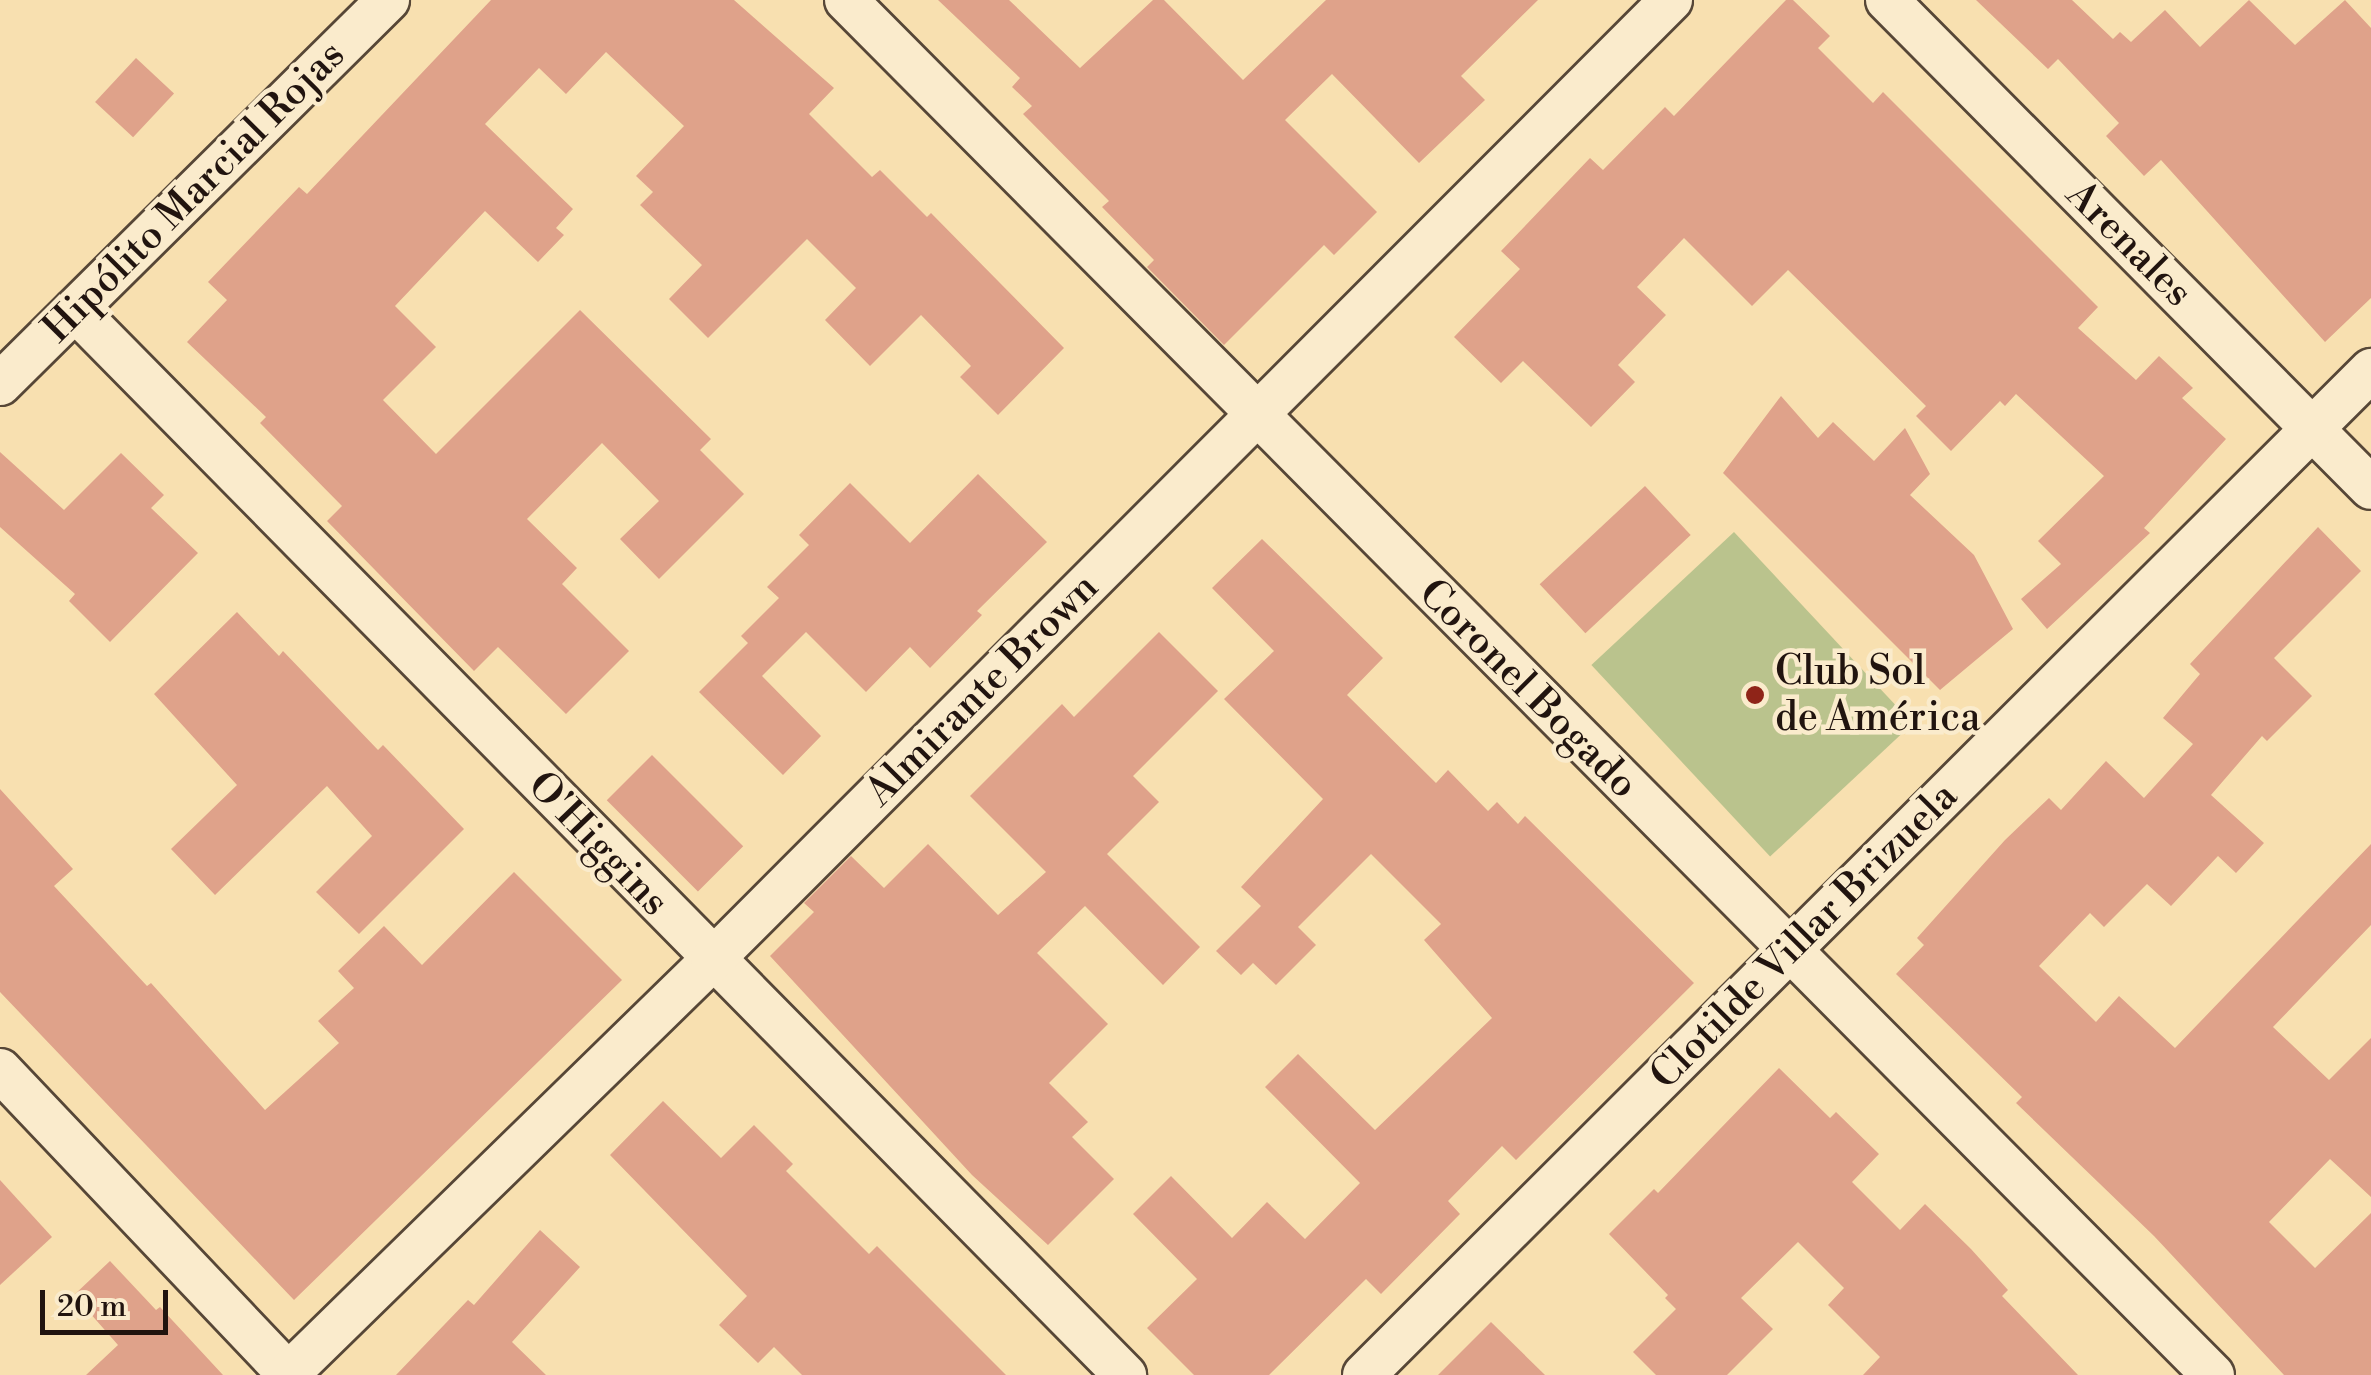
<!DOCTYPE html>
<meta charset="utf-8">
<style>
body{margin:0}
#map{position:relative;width:2371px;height:1375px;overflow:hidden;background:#f8e0b0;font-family:"Libre Bodoni",serif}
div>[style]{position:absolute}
.green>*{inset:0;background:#bac38d;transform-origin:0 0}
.building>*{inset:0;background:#dfa28a;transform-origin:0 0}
.roads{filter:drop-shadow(2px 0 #574737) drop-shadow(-2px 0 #574737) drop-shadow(0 2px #574737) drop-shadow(0 -2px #574737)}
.minor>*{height:42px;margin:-21px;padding:0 21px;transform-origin:21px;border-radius:21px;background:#faebcc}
.dots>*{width:28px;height:28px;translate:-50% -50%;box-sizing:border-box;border:5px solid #faebcc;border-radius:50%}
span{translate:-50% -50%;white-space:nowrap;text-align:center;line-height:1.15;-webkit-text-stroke:9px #faebcc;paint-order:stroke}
.street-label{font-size:40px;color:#21140f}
.poi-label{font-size:40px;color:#21140f}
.left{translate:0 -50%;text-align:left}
.scale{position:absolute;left:40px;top:1290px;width:128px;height:45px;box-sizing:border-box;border:5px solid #21140f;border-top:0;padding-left:12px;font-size:30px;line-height:35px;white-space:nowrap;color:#21140f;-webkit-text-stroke:8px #faebcc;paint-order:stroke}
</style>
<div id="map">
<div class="green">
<div style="left:1734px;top:532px;width:262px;height:195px;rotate:47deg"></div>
</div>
<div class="building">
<div style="clip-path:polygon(491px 0,734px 0,834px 88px,809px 114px,872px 177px,880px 170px,927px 217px,931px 213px,1064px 348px,998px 415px,960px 377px,971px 366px,921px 315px,870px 366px,825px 320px,856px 288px,807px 239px,708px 338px,669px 299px,702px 265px,640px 205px,653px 192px,636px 176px,684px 126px,606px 52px,566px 94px,539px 68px,485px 124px,573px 209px,556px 228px,564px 235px,538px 262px,485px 211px,395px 306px,436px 347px,383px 400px,436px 454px,580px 310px,711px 439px,700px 450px,744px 494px,659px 579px,620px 539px,659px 501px,602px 443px,527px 519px,577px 568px,562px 584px,629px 651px,566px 714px,498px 647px,474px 671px,327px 521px,342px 506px,260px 423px,266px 417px,187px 342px,227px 300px,208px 282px,299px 187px,307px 194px)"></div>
<div style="clip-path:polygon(938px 0,1009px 0,1080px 68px,1153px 0,1164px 0,1243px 80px,1326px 0,1538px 0,1461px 76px,1485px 100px,1419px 163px,1332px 74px,1285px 120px,1377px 212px,1334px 255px,1324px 245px,1224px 345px,1147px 267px,1154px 260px,1102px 207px,1109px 201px,1023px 114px,1032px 106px,1012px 87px,1020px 78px)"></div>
<div style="clip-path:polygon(1786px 0,1793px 0,1830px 36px,1818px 48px,1873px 103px,1883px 92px,2098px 307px,2078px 328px,2136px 380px,2159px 356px,2193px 388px,2182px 398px,2226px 439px,2144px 528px,2150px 533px,2047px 629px,2021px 599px,2061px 564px,2038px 541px,2104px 476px,2016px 394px,2005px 406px,2000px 401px,1951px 451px,1916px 416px,1926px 406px,1788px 270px,1752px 306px,1684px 238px,1637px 287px,1666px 315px,1618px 365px,1635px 382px,1591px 427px,1523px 361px,1501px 383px,1454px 337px,1520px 269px,1501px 251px,1590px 158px,1603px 170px,1665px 107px,1674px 116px)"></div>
<div style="clip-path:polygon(1976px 0,2072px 0,2113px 39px,2120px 32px,2131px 42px,2165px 10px,2200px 47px,2249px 0,2295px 45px,2345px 0,2371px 28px,2371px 298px,2325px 342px,2161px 160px,2144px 176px,2106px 136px,2119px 123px,2058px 59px,2048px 69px)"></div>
<div style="left:136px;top:58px;width:52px;height:60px;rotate:43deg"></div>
<div style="clip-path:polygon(1781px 396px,1818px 438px,1833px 422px,1874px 461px,1905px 428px,1930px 474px,1910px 495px,1974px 555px,2013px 629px,1940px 690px,1723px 473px)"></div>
<div style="clip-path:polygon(0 452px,64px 510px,121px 453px,164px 495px,151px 508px,198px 553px,110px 642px,69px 601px,75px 594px,0 527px)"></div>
<div style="clip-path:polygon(978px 474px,1047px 542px,977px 611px,982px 615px,930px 668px,910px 647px,866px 692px,806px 632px,762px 676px,821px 736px,783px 775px,699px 692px,748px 643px,741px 636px,779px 598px,767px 587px,809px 545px,799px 535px,850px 483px,910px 543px)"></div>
<div style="left:1645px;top:486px;width:67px;height:144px;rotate:47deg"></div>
<div style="clip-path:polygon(2318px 527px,2361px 571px,2274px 658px,2312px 696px,2267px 741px,2262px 736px,2211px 795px,2264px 843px,2236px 873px,2218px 856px,2171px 906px,2147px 884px,2104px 927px,2090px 913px,2039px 966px,2096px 1022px,2119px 996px,2175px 1048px,2371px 844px,2371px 925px,2273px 1027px,2329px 1080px,2371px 1038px,2371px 1197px,2330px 1159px,2269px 1222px,2315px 1268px,2371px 1213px,2371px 1375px,2284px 1375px,2154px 1236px,2016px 1103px,2022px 1097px,1896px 974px,1924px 945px,1917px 938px,2005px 840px,2049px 798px,2061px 810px,2106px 761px,2144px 798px,2193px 744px,2163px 718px,2200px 674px,2190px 664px)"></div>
<div style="clip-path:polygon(1262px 539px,1383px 658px,1347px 695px,1436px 783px,1448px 770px,1488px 811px,1497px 802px,1518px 824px,1525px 816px,1694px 983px,1516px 1160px,1502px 1146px,1448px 1201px,1460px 1214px,1381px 1294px,1366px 1279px,1269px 1375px,1194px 1375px,1147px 1328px,1197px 1279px,1133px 1214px,1171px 1176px,1232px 1238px,1267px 1202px,1305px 1239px,1360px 1183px,1265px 1087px,1298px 1054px,1375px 1130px,1492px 1018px,1424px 940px,1441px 924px,1371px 854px,1298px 927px,1316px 945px,1276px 985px,1253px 963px,1241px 975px,1216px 951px,1261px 906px,1241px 887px,1323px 799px,1224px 699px,1274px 651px,1212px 588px)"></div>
<div style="clip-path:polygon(237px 612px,279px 656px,283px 651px,378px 750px,383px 745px,464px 829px,359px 934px,316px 892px,372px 836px,327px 786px,215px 895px,171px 849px,237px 785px,154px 694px)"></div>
<div style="clip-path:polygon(1159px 632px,1218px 691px,1133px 776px,1159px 802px,1107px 854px,1200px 947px,1163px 985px,1085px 906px,1037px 953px,1108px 1024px,1049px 1083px,1088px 1122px,1072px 1137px,1114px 1179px,1048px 1245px,972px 1175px,770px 956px,814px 912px,804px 903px,851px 856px,884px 888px,928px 844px,998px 915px,1046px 872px,970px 796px,1062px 704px,1074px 717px)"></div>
<div style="left:652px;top:755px;width:129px;height:64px;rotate:45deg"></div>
<div style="clip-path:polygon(0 789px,73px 869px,54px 886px,147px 986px,151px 983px,265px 1110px,339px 1043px,318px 1021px,354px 988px,338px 971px,384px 926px,422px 965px,514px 872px,622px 980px,294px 1300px,0 992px)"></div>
<div style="clip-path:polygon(1779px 1068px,1830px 1118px,1836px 1112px,1879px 1154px,1852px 1182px,1900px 1230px,1925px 1204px,1971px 1249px,2008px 1290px,2002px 1296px,2078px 1375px,1863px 1375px,1880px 1357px,1828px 1305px,1844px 1288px,1798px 1242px,1741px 1298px,1773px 1329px,1727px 1375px,1656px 1375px,1633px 1352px,1676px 1309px,1665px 1298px,1668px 1295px,1609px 1234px,1654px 1189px,1658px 1193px)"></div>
<div style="clip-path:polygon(663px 1101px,721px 1158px,754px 1125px,793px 1164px,786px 1171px,869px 1254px,877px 1246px,1006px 1375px,802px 1375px,774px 1347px,758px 1363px,719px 1325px,747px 1296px,610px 1155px)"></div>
<div style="clip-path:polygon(0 1180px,52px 1237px,0 1285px)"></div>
<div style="clip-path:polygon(540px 1230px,580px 1267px,512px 1342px,546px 1375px,396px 1375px,468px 1300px,474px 1305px)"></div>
<div style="clip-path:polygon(110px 1261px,156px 1310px,160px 1307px,223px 1375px,86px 1375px,118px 1345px,74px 1295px)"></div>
<div style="clip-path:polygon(1491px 1322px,1545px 1375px,1438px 1375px)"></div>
</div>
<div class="roads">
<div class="minor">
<div style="left:846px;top:0;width:1939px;rotate:45.17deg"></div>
<div style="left:1887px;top:0;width:687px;rotate:45.24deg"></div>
<div style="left:75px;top:310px;width:1496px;rotate:45.41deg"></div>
<div style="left:0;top:384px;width:546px;rotate:-44.7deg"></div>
<div style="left:0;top:1070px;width:418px;rotate:46.5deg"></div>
<div style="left:287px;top:1375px;width:594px;rotate:-44.32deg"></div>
<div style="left:712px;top:960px;width:1357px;rotate:-45.03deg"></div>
<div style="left:1364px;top:1375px;width:1423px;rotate:-44.94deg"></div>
</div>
</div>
<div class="dots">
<div style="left:1755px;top:695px;background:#8f2418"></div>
</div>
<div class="street-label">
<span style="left:194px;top:192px;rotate:-45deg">Hipólito Marcial Rojas</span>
<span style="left:2129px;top:244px;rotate:45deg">Arenales</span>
<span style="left:1528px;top:689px;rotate:45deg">Coronel Bogado</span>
<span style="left:982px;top:690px;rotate:-45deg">Almirante Brown</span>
<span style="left:598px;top:844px;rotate:46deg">O'Higgins</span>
<span style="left:1804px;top:936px;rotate:-45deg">Clotilde Villar Brizuela</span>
</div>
<div class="poi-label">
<span class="left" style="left:1775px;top:695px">Club Sol<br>de América</span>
</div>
<div class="scale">20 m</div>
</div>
